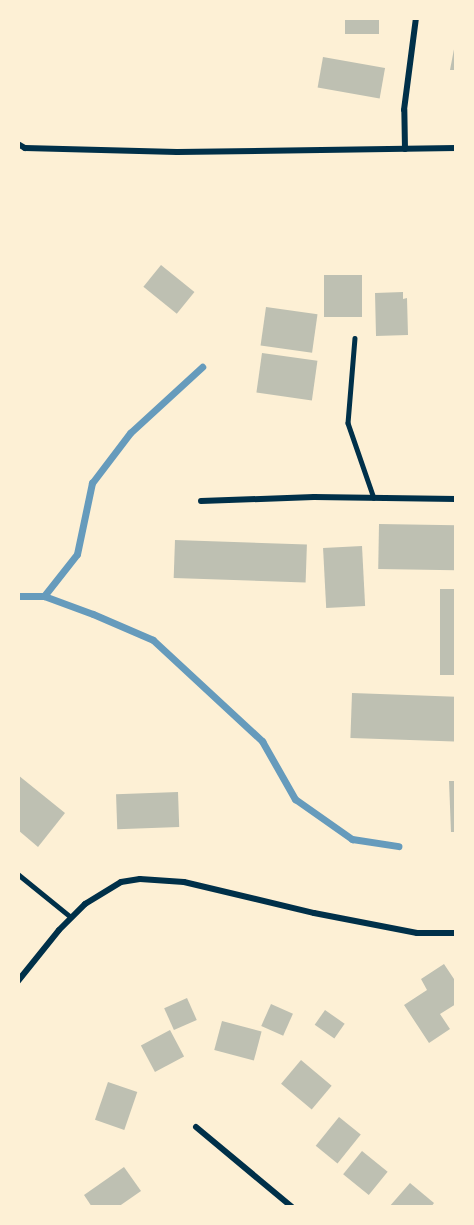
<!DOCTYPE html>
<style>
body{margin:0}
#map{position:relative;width:474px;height:1225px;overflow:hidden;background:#fdf0d5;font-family:"Public Sans",sans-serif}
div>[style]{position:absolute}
.stream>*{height:7px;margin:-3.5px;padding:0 3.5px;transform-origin:3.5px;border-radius:3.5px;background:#669bbc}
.building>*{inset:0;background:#bec0b2;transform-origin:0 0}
.service>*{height:4.5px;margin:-2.25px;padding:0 2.25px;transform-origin:2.25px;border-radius:2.25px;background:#003049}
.minor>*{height:6px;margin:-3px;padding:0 3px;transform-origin:3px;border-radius:3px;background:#003049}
span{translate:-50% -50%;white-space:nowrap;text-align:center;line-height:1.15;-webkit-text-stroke:4.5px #fdf0d5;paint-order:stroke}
.frame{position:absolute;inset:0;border:20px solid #fdf0d5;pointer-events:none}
</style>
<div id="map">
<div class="stream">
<div style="left:18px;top:596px;width:26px"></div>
<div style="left:44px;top:596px;width:53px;rotate:-51.8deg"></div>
<div style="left:77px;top:554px;width:73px;rotate:-78.1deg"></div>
<div style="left:92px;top:483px;width:63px;rotate:-52.8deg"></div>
<div style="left:130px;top:433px;width:98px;rotate:-42.5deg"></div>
<div style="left:44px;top:596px;width:52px;rotate:20.2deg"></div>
<div style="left:93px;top:614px;width:65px;rotate:23.4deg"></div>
<div style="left:153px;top:640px;width:149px;rotate:42.8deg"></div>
<div style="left:262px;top:741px;width:67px;rotate:60.4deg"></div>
<div style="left:295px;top:799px;width:70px;rotate:35.1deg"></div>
<div style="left:352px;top:839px;width:47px;rotate:8.7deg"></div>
</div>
<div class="building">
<div style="left:345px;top:18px;width:34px;height:16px"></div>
<div style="clip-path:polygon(455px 44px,456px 44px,456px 70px,450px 70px)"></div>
<div style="left:323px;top:57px;width:63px;height:31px;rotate:10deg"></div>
<div style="left:161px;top:265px;width:43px;height:28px;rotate:39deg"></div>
<div style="left:324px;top:275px;width:38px;height:42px"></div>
<div style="clip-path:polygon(403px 292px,403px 299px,407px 298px,408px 335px,376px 336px,375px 293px)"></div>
<div style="left:266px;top:307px;width:52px;height:39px;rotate:8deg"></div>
<div style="left:262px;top:353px;width:56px;height:40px;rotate:8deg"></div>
<div style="left:379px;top:524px;width:77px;height:45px;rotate:1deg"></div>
<div style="left:175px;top:540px;width:132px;height:38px;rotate:2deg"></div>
<div style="left:362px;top:546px;width:60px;height:39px;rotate:87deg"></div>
<div style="left:440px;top:589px;width:16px;height:86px"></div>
<div style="left:352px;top:693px;width:104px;height:45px;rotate:2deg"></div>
<div style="clip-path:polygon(18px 775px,65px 813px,38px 847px,18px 830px)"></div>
<div style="clip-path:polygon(449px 781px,456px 781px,456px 832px,451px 832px)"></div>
<div style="left:178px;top:792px;width:35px;height:62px;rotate:88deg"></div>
<div style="clip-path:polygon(444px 964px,456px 982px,456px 1004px,440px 1014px,450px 1029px,429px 1043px,404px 1005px,427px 990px,421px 979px)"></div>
<div style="left:187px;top:998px;width:24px;height:25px;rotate:66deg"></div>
<div style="left:271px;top:1004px;width:24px;height:24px;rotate:24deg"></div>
<div style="left:325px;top:1010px;width:24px;height:18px;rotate:35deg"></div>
<div style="left:222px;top:1021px;width:41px;height:30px;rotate:15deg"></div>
<div style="left:170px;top:1030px;width:30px;height:33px;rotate:62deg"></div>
<div style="left:301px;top:1060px;width:40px;height:31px;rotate:40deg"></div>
<div style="left:108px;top:1082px;width:31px;height:40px;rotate:19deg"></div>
<div style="left:339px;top:1117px;width:28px;height:37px;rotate:39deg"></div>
<div style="left:362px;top:1151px;width:33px;height:30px;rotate:39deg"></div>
<div style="clip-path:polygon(124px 1167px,141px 1191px,118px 1207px,92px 1207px,84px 1195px)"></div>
<div style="clip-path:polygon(410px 1183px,434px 1203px,431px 1207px,389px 1207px)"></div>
</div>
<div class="service">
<div style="left:355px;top:338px;width:85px;rotate:94.7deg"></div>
<div style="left:348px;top:423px;width:79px;rotate:70.9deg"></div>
<div style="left:18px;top:874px;width:68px;rotate:39.1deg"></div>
</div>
<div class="minor">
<div style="left:18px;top:144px;width:8px;rotate:30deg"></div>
<div style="left:25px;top:148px;width:152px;rotate:1.5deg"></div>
<div style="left:177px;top:152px;width:279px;rotate:-0.8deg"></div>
<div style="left:405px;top:149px;width:39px;rotate:-91deg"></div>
<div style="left:404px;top:110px;width:93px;rotate:-82.6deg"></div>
<div style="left:201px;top:501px;width:113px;rotate:-2deg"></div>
<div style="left:314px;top:497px;width:142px;rotate:0.8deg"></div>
<div style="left:18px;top:981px;width:65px;rotate:-51.2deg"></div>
<div style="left:59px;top:930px;width:37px;rotate:-45deg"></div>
<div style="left:85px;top:904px;width:42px;rotate:-31.4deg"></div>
<div style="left:121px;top:882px;width:19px;rotate:-9deg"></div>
<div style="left:140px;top:879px;width:44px;rotate:3.9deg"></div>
<div style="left:184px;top:882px;width:134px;rotate:13.4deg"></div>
<div style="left:314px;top:913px;width:105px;rotate:11deg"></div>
<div style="left:417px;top:933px;width:39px"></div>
<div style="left:196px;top:1127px;width:125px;rotate:39.8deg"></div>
</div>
<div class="frame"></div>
</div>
